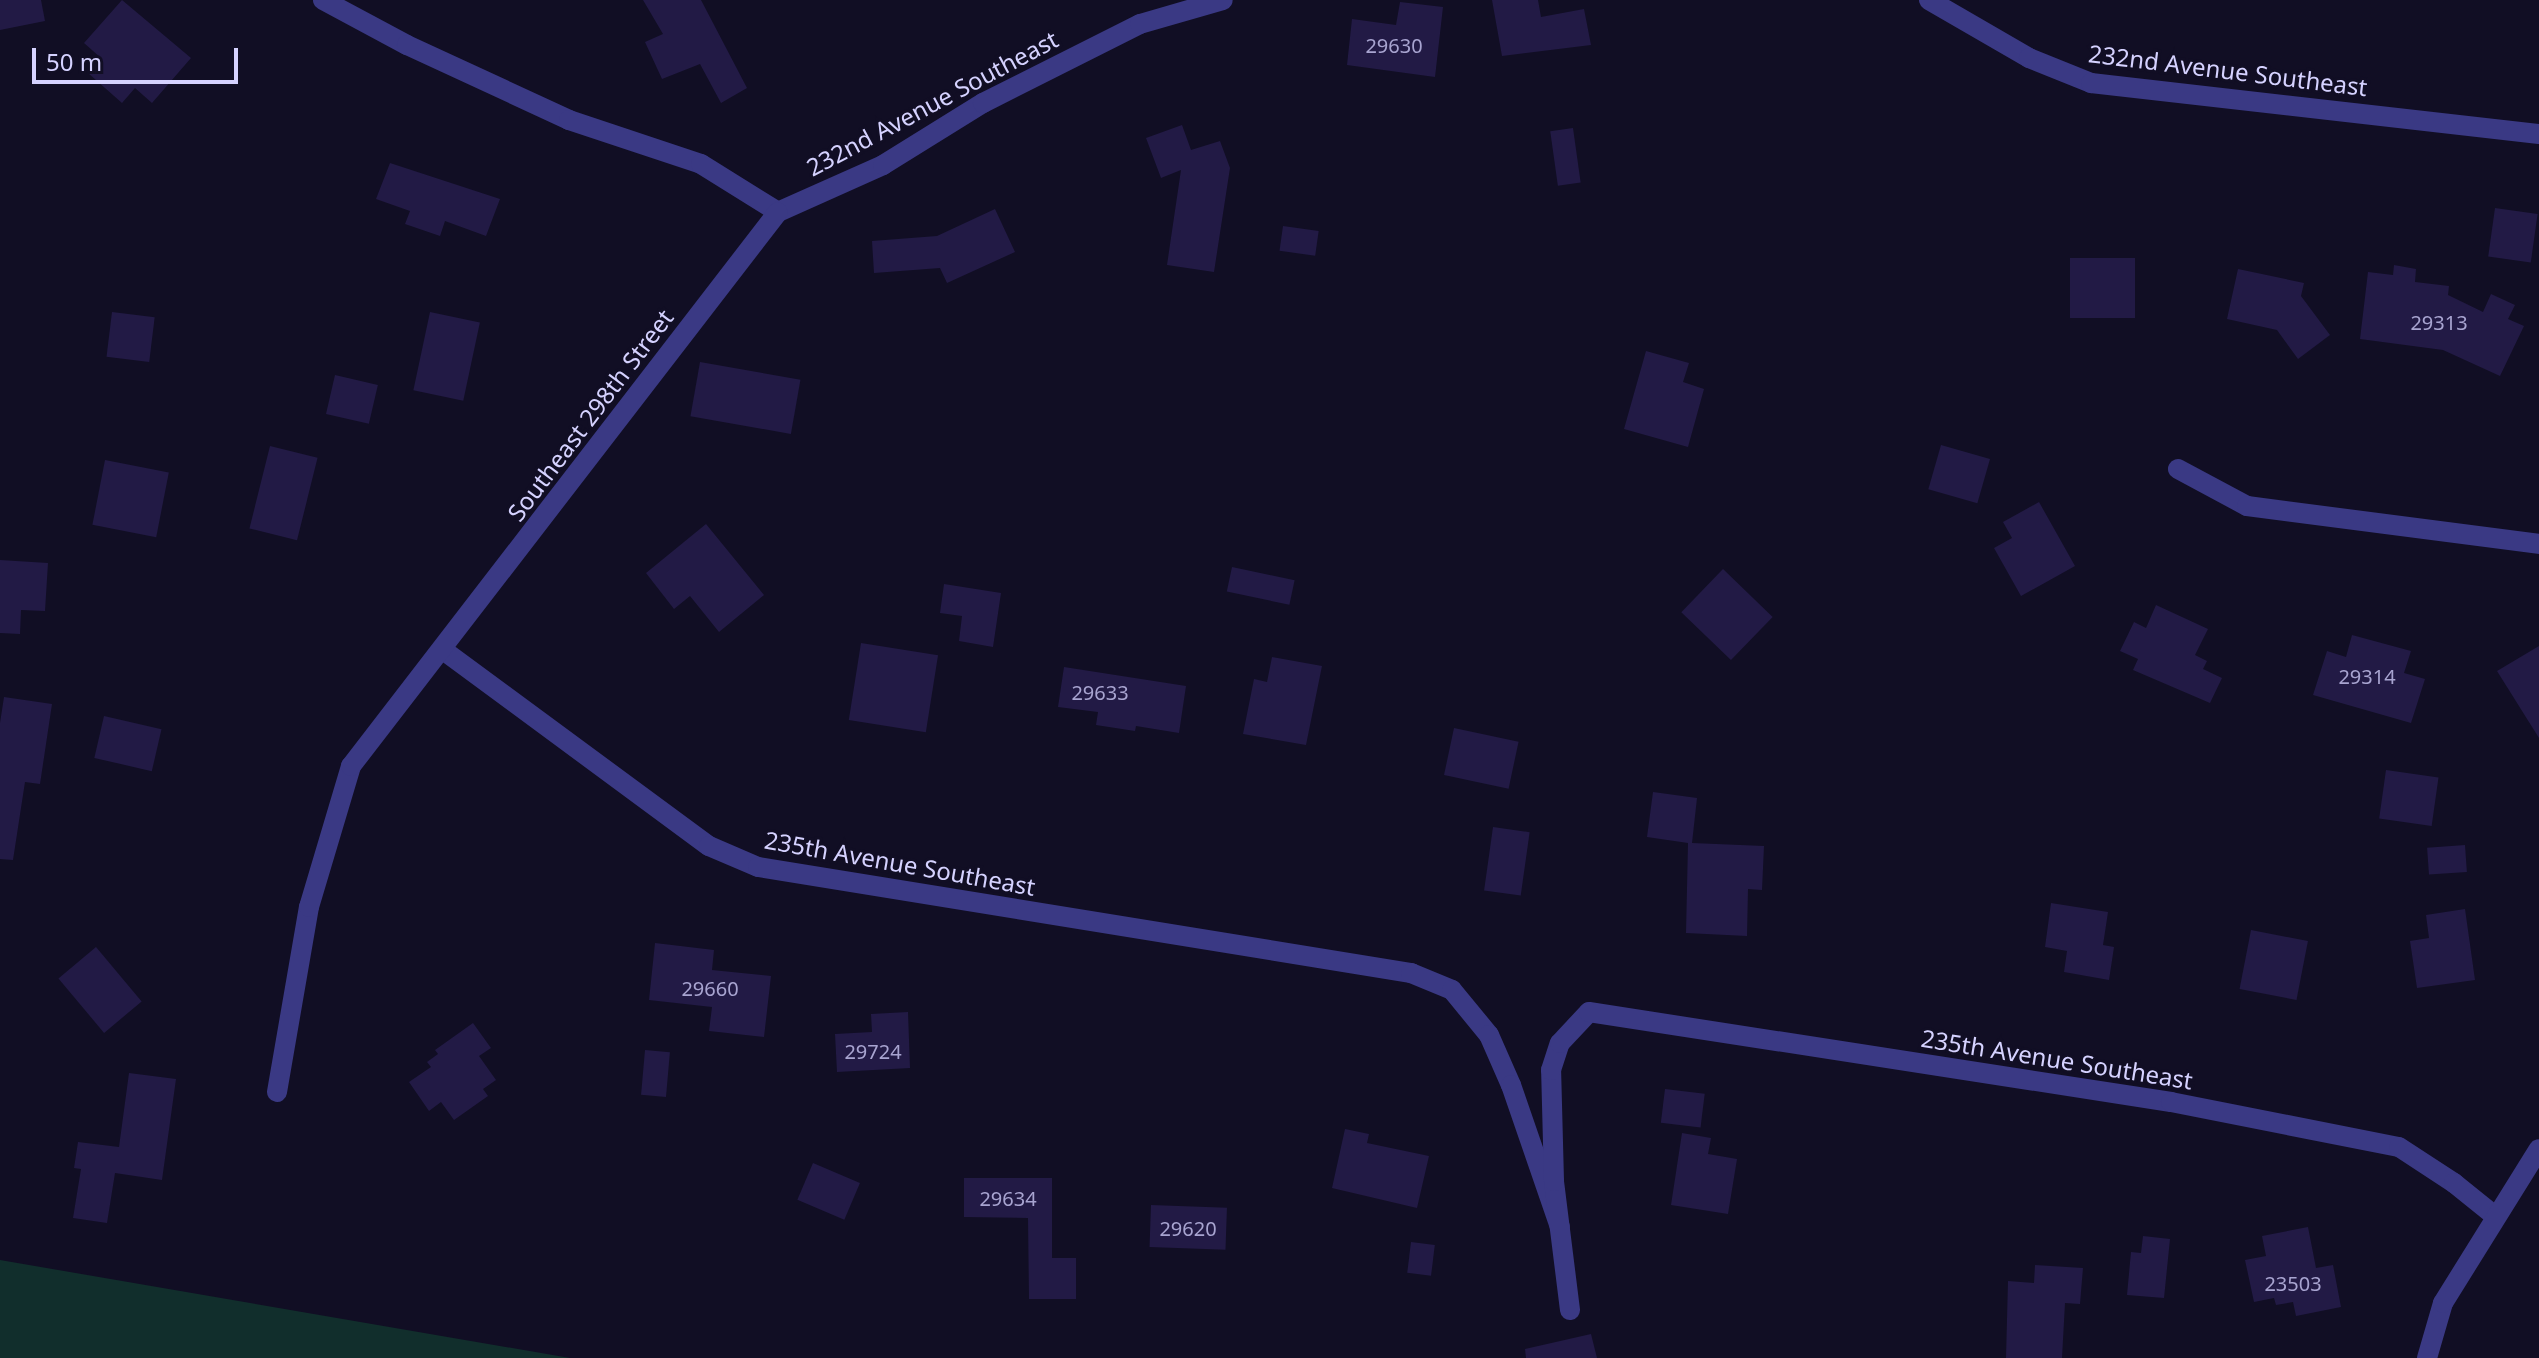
<!DOCTYPE html>
<style>
body{margin:0}
#map{position:relative;width:2539px;height:1358px;overflow:hidden;background:#110e24;font-family:"Noto Sans",sans-serif}
div>[style]{position:absolute}
.green>*{inset:0;background:#112e2c}
.building>*{inset:0;background:#221a45;transform-origin:0 0}
.minor>*{height:20px;margin:-10px;padding:0 10px;transform-origin:10px;border-radius:10px;background:#3a3984}
span{translate:-50% -50%;white-space:nowrap;text-align:center;line-height:1.15;-webkit-text-stroke:6px #110e24;paint-order:stroke}
.number-label{font-size:20px;color:#a8a4d0}
.number-label span{-webkit-text-stroke-width:0}
.street-label{font-size:24px;color:#d5d2ff}
.scale{position:absolute;left:32px;top:48px;width:206px;height:36px;box-sizing:border-box;border:4px solid #d5d2ff;border-top:0;padding-left:10px;font-size:24px;line-height:28px;white-space:nowrap;color:#d5d2ff;-webkit-text-stroke:6px #110e24;paint-order:stroke}
</style>
<div id="map">
<div class="green">
<div style="clip-path:polygon(0 1260px,570px 1358px,0 1358px)"></div>
</div>
<div class="building">
<div style="clip-path:polygon(0 0,41px 0,45px 21px,0 30px)"></div>
<div style="clip-path:polygon(122px 0,191px 58px,152px 103px,135px 88px,122px 103px,88px 73px,101px 58px,84px 43px)"></div>
<div style="clip-path:polygon(643px 0,701px 0,747px 88px,721px 103px,700px 64px,662px 79px,645px 42px,663px 34px)"></div>
<div style="clip-path:polygon(1492px 0,1538px 0,1541px 17px,1584px 9px,1591px 45px,1502px 56px)"></div>
<div style="clip-path:polygon(1400px 2px,1443px 7px,1435px 77px,1347px 65px,1352px 19px,1396px 25px)"></div>
<div style="clip-path:polygon(1182px 125px,1191px 150px,1220px 141px,1230px 168px,1214px 272px,1167px 265px,1181px 170px,1161px 178px,1146px 138px)"></div>
<div style="left:1573px;top:128px;width:55px;height:23px;rotate:82deg"></div>
<div style="clip-path:polygon(390px 163px,500px 199px,486px 236px,445px 221px,440px 236px,405px 224px,410px 211px,376px 199px)"></div>
<div style="left:2495px;top:208px;width:43px;height:49px;rotate:8deg"></div>
<div style="clip-path:polygon(995px 209px,1015px 252px,947px 283px,940px 268px,874px 273px,872px 241px,937px 236px)"></div>
<div style="left:1283px;top:226px;width:36px;height:25px;rotate:8deg"></div>
<div style="left:2070px;top:258px;width:65px;height:60px"></div>
<div style="clip-path:polygon(2394px 265px,2416px 269px,2415px 282px,2449px 286px,2448px 295px,2483px 312px,2491px 294px,2515px 305px,2508px 319px,2524px 326px,2500px 376px,2443px 350px,2360px 339px,2368px 272px,2393px 275px)"></div>
<div style="clip-path:polygon(2238px 269px,2304px 283px,2301px 296px,2330px 335px,2298px 359px,2277px 330px,2227px 319px)"></div>
<div style="left:112px;top:312px;width:43px;height:45px;rotate:7deg"></div>
<div style="left:430px;top:312px;width:51px;height:80px;rotate:12deg"></div>
<div style="clip-path:polygon(1646px 351px,1689px 363px,1683px 382px,1704px 389px,1688px 447px,1624px 429px)"></div>
<div style="left:700px;top:362px;width:102px;height:55px;rotate:10deg"></div>
<div style="left:335px;top:375px;width:44px;height:40px;rotate:13deg"></div>
<div style="left:1941px;top:445px;width:51px;height:46px;rotate:16deg"></div>
<div style="left:270px;top:446px;width:49px;height:85px;rotate:14deg"></div>
<div style="left:105px;top:460px;width:65px;height:66px;rotate:11deg"></div>
<div style="clip-path:polygon(2039px 502px,2075px 566px,2021px 596px,1994px 548px,2012px 538px,2003px 522px)"></div>
<div style="clip-path:polygon(706px 524px,764px 595px,719px 632px,690px 596px,674px 609px,646px 573px)"></div>
<div style="clip-path:polygon(0 560px,48px 563px,45px 611px,21px 610px,20px 634px,0 633px)"></div>
<div style="left:1232px;top:567px;width:64px;height:25px;rotate:12deg"></div>
<div style="left:1723px;top:569px;width:69px;height:60px;rotate:44deg"></div>
<div style="clip-path:polygon(944px 584px,1001px 593px,993px 647px,959px 641px,962px 616px,940px 613px)"></div>
<div style="clip-path:polygon(2156px 605px,2208px 629px,2195px 655px,2207px 661px,2203px 669px,2222px 678px,2210px 703px,2133px 670px,2138px 659px,2120px 651px,2134px 622px,2146px 628px)"></div>
<div style="clip-path:polygon(2352px 635px,2411px 651px,2404px 673px,2425px 679px,2411px 723px,2313px 695px,2327px 651px,2346px 657px)"></div>
<div style="left:861px;top:643px;width:78px;height:78px;rotate:9deg"></div>
<div style="clip-path:polygon(2539px 646px,2539px 738px,2497px 671px)"></div>
<div style="clip-path:polygon(1272px 657px,1322px 666px,1306px 745px,1243px 734px,1254px 679px,1267px 682px)"></div>
<div style="clip-path:polygon(1064px 667px,1186px 686px,1179px 733px,1136px 726px,1135px 731px,1096px 725px,1098px 712px,1058px 707px)"></div>
<div style="clip-path:polygon(4px 697px,52px 704px,40px 784px,25px 782px,13px 860px,0 859px,0 723px)"></div>
<div style="left:104px;top:716px;width:59px;height:43px;rotate:13deg"></div>
<div style="left:1454px;top:728px;width:66px;height:48px;rotate:12deg"></div>
<div style="left:2386px;top:770px;width:53px;height:49px;rotate:8deg"></div>
<div style="clip-path:polygon(1653px 792px,1697px 798px,1692px 843px,1764px 846px,1762px 890px,1748px 889px,1747px 936px,1686px 933px,1688px 843px,1647px 837px)"></div>
<div style="left:1493px;top:827px;width:37px;height:64px;rotate:8deg"></div>
<div style="left:2465px;top:845px;width:27px;height:38px;rotate:86deg"></div>
<div style="clip-path:polygon(2051px 903px,2108px 912px,2103px 945px,2114px 947px,2109px 980px,2064px 972px,2067px 951px,2045px 947px)"></div>
<div style="clip-path:polygon(2465px 909px,2475px 980px,2417px 988px,2410px 941px,2429px 938px,2426px 915px)"></div>
<div style="left:2251px;top:930px;width:58px;height:60px;rotate:11deg"></div>
<div style="clip-path:polygon(655px 943px,714px 950px,712px 970px,771px 976px,764px 1037px,709px 1031px,712px 1007px,649px 1000px)"></div>
<div style="left:96px;top:947px;width:71px;height:49px;rotate:50deg"></div>
<div style="clip-path:polygon(908px 1012px,910px 1068px,837px 1072px,835px 1034px,872px 1032px,871px 1014px)"></div>
<div style="clip-path:polygon(473px 1023px,491px 1048px,479px 1056px,496px 1080px,483px 1089px,488px 1096px,454px 1120px,441px 1102px,429px 1111px,409px 1082px,431px 1067px,427px 1062px,438px 1054px,435px 1050px)"></div>
<div style="left:645px;top:1050px;width:25px;height:45px;rotate:5deg"></div>
<div style="clip-path:polygon(129px 1073px,176px 1079px,162px 1180px,115px 1173px,107px 1223px,73px 1218px,81px 1169px,74px 1168px,78px 1142px,119px 1147px)"></div>
<div style="left:1665px;top:1089px;width:40px;height:34px;rotate:7deg"></div>
<div style="clip-path:polygon(1345px 1129px,1369px 1134px,1367px 1143px,1429px 1156px,1417px 1208px,1332px 1188px)"></div>
<div style="clip-path:polygon(1682px 1133px,1711px 1138px,1708px 1154px,1737px 1159px,1728px 1214px,1671px 1205px)"></div>
<div style="left:813px;top:1163px;width:51px;height:40px;rotate:23deg"></div>
<div style="clip-path:polygon(964px 1178px,1052px 1178px,1052px 1258px,1076px 1258px,1076px 1299px,1029px 1299px,1028px 1218px,964px 1217px)"></div>
<div style="left:1151px;top:1205px;width:76px;height:42px;rotate:2deg"></div>
<div style="clip-path:polygon(2308px 1227px,2316px 1268px,2333px 1265px,2341px 1307px,2296px 1316px,2293px 1302px,2276px 1305px,2274px 1298px,2254px 1302px,2245px 1260px,2266px 1256px,2262px 1236px)"></div>
<div style="clip-path:polygon(2143px 1236px,2170px 1239px,2164px 1298px,2127px 1295px,2131px 1252px,2141px 1253px)"></div>
<div style="left:1411px;top:1242px;width:24px;height:31px;rotate:7deg"></div>
<div style="clip-path:polygon(2035px 1265px,2083px 1268px,2080px 1304px,2065px 1303px,2062px 1358px,2006px 1358px,2008px 1281px,2034px 1283px)"></div>
<div style="clip-path:polygon(1591px 1334px,1597px 1358px,1526px 1358px,1525px 1349px)"></div>
</div>
<div class="minor">
<div style="left:323px;top:0;width:95px;rotate:28.2deg"></div>
<div style="left:407px;top:45px;width:179px;rotate:24.8deg"></div>
<div style="left:569px;top:120px;width:139px;rotate:18.4deg"></div>
<div style="left:701px;top:164px;width:91px;rotate:31.9deg"></div>
<div style="left:778px;top:212px;width:115px;rotate:-24.1deg"></div>
<div style="left:883px;top:165px;width:118px;rotate:-31.8deg"></div>
<div style="left:983px;top:103px;width:176px;rotate:-26.7deg"></div>
<div style="left:1140px;top:24px;width:86px;rotate:-16.1deg"></div>
<div style="left:1929px;top:0;width:116px;rotate:30.1deg"></div>
<div style="left:2029px;top:58px;width:67px;rotate:22deg"></div>
<div style="left:2091px;top:83px;width:451px;rotate:6.5deg"></div>
<div style="left:2178px;top:469px;width:78px;rotate:28.2deg"></div>
<div style="left:2247px;top:506px;width:294px;rotate:7.4deg"></div>
<div style="left:443px;top:650px;width:330px;rotate:36.4deg"></div>
<div style="left:709px;top:846px;width:53px;rotate:23.2deg"></div>
<div style="left:758px;top:867px;width:662px;rotate:9.22deg"></div>
<div style="left:1411px;top:973px;width:44px;rotate:22.5deg"></div>
<div style="left:1452px;top:990px;width:58px;rotate:50.6deg"></div>
<div style="left:1489px;top:1035px;width:55px;rotate:66.3deg"></div>
<div style="left:1511px;top:1085px;width:150px;rotate:71deg"></div>
<div style="left:277px;top:1092px;width:188px;rotate:-80.2deg"></div>
<div style="left:309px;top:907px;width:147px;rotate:-73.4deg"></div>
<div style="left:351px;top:766px;width:699px;rotate:-52.38deg"></div>
<div style="left:1570px;top:1310px;width:130px;rotate:-97.1deg"></div>
<div style="left:1554px;top:1181px;width:111px;rotate:-91.5deg"></div>
<div style="left:1551px;top:1070px;width:28px;rotate:-72deg"></div>
<div style="left:1560px;top:1043px;width:42px;rotate:-46.9deg"></div>
<div style="left:1589px;top:1012px;width:589px;rotate:8.79deg"></div>
<div style="left:2171px;top:1102px;width:232px;rotate:11.2deg"></div>
<div style="left:2399px;top:1147px;width:66px;rotate:33.2deg"></div>
<div style="left:2454px;top:1183px;width:53px;rotate:38.8deg"></div>
<div style="left:2427px;top:1358px;width:57px;rotate:-73.8deg"></div>
<div style="left:2443px;top:1303px;width:181px;rotate:-58.1deg"></div>
</div>
<div class="number-label">
<span style="left:1394px;top:45px">29630</span>
<span style="left:2439px;top:322px">29313</span>
<span style="left:2367px;top:676px">29314</span>
<span style="left:1100px;top:692px">29633</span>
<span style="left:710px;top:988px">29660</span>
<span style="left:873px;top:1051px">29724</span>
<span style="left:1008px;top:1198px">29634</span>
<span style="left:1188px;top:1228px">29620</span>
<span style="left:2293px;top:1283px">23503</span>
</div>
<div class="street-label">
<span style="left:2228px;top:70px;rotate:7deg">232nd Avenue Southeast</span>
<span style="left:932px;top:103px;rotate:-28deg">232nd Avenue Southeast</span>
<span style="left:590px;top:415px;rotate:-53deg">Southeast 298th Street</span>
<span style="left:900px;top:863px;rotate:10deg">235th Avenue Southeast</span>
<span style="left:2057px;top:1059px;rotate:9deg">235th Avenue Southeast</span>
</div>
<div class="scale">50 m</div>
</div>
